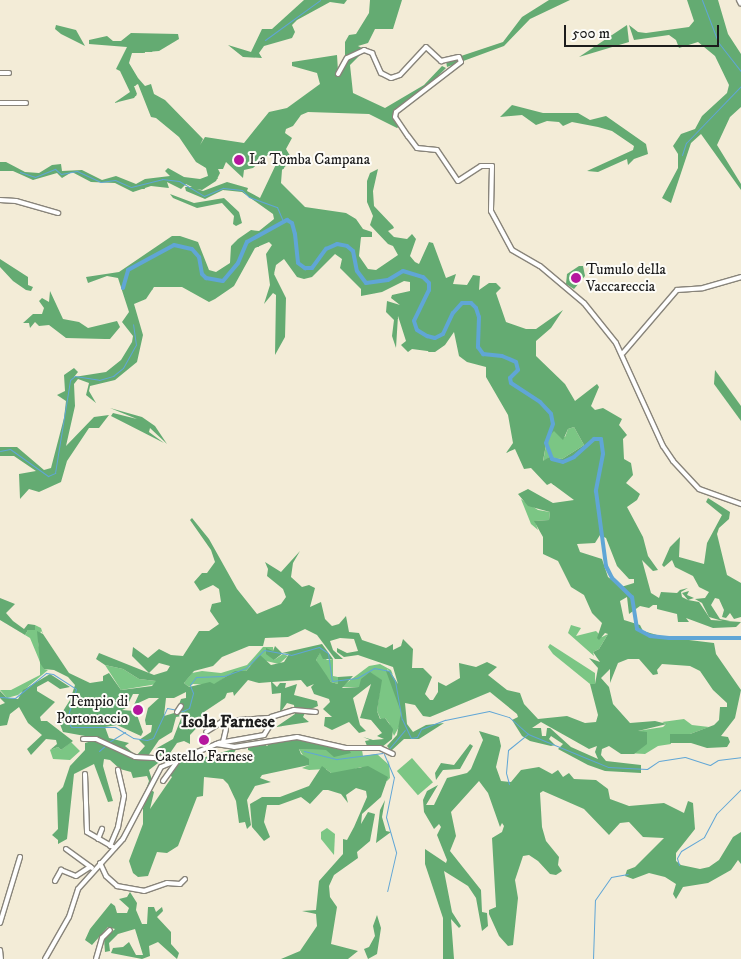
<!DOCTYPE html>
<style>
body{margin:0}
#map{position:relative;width:741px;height:959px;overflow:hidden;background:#f3ecd7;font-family:"IM FELL DW Pica",serif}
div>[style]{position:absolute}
.green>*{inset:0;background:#7bc684;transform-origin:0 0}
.forest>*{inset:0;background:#64ab72}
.stream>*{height:1px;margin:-0.5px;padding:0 0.5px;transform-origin:0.5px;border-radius:0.5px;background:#60a6d6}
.river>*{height:4px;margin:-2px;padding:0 2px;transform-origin:2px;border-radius:2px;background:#60a6d6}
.roads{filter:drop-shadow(1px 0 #88847a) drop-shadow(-1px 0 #88847a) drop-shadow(0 1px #88847a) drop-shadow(0 -1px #88847a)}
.minor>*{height:4px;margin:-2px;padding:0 2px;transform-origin:2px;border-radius:2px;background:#fff}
.dots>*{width:14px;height:14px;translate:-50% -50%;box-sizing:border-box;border:2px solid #fdfcf7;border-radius:50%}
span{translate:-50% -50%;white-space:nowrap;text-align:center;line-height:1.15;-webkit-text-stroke:4px #fdfcf7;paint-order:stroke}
.poi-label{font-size:15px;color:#1c1c1c}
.left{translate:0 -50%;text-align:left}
.right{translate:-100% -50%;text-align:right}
.quarter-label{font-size:18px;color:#1c1c1c;font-weight:700}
.scale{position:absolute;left:564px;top:25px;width:155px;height:22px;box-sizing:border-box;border:2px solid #1c1c1c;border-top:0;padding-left:6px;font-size:15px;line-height:18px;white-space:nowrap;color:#1c1c1c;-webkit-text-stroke:4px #fdfcf7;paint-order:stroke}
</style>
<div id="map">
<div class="green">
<div style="clip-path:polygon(574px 427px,584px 445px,562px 459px,549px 457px,543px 462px,547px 439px,554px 430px,565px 437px,568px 429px)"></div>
<div style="clip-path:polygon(521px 499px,538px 510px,550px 512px,549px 520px,535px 521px,538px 530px,531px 524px)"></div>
<div style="clip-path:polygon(35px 625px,41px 628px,43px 634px,41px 631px,38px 643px,44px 669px,48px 670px,18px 695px,7px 698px,0 690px,11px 690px,40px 675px,40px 662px,30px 638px,25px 635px,28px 630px,35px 630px)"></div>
<div style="clip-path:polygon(571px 625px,581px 628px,576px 636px,596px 631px,602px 637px,608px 634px,599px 649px,593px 652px,594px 656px,568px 633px)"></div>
<div style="clip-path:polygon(550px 644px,595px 673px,595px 685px,590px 684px,553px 654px,548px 647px)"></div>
<div style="clip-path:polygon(263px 647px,273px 647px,274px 660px,283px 654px,288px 656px,279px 664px,266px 661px,250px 666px,246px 671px,230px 674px,214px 685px,193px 684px,189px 687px,184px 683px,192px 673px,202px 671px,221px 673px,247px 665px)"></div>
<div style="clip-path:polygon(320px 652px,327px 660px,333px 659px,333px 676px,338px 677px,338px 684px,331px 682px,319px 667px,316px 660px)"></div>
<div style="clip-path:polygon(380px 664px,391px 670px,393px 675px,387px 669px,401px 710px,400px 725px,394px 736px,389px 723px,385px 718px,381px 720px,377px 711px,381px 680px,372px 674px,360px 687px,341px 687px,369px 666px)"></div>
<div style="clip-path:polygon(105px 665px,123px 669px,139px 679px,156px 681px,157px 684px,121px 690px)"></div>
<div style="clip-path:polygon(684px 719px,692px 725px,709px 727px,690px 734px,670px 734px,671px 744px,658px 746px,645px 754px,626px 753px,630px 753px,637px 731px,663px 727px,666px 724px,662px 722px)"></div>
<div style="clip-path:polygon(71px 742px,80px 751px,70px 760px,53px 759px,50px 750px,58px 747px,61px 750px)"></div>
<div style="clip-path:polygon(299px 749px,362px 750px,363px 756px,377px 754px,388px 764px,389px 760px,390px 778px,387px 781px,361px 767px,342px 773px,331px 773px,326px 769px,309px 770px,302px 768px,309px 765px)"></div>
<div style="left:412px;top:758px;width:32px;height:20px;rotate:49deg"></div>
<div style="clip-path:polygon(327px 828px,335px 834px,334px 855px,321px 839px,321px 832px)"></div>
</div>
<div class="forest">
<div style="clip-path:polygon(304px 0,347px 0,344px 4px,330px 2px,297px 20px,292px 25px,295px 32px,292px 38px,264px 46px,259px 53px,262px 58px,243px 57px,228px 45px,251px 52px,262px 29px,272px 29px)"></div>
<div style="clip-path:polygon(370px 0,402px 0,393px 29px,375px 29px,368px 43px,358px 46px,362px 48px,345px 58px,345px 42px,349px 35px,356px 34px,369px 13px)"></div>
<div style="clip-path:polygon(549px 0,570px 0,530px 19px,504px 46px,447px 67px,446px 61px,503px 42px,522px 17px)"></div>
<div style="clip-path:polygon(687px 0,718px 0,728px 34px,741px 54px,741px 107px,730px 117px,717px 145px,741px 184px,741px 190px,701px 134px,691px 143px,671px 203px,662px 198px,678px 168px,678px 154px,673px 146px,681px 134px,695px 129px,702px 116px,727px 93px,729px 85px,715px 56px,698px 42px,679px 48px,676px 40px,669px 35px,634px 40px,629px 25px,638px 32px,646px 33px,689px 27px,694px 21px)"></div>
<div style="clip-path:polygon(56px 25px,76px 30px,85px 46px,61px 34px,55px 29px)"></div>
<div style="clip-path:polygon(627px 25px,629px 42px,579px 57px)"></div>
<div style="clip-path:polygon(evenodd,131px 33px,178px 34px,179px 39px,159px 51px,132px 53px,129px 63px,138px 78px,145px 86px,151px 84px,154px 94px,165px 100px,203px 139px,200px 145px,205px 137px,244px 143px,269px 112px,287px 108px,320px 84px,317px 73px,292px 66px,292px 62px,337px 55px,338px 71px,347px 59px,363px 52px,350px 65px,353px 93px,385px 108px,424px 85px,442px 66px,446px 68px,422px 92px,394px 111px,401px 125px,397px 128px,369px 114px,308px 112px,301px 115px,293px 126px,286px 129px,285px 133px,292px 138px,286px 149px,292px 159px,282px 170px,281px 183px,305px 207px,346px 213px,356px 219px,363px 229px,372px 232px,372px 237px,361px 237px,359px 256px,368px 269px,376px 270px,398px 255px,393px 246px,388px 244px,370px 225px,373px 216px,367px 202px,367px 181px,370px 173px,378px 169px,373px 191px,374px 206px,393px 226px,394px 228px,388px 231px,394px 237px,407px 239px,412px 234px,416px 239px,410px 256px,415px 262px,419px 264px,429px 242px,433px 243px,446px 278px,456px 274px,453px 284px,467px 285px,473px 275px,480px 276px,479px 290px,489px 283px,496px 283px,501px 288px,496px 293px,506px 322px,526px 329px,536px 329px,563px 310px,551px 328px,536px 341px,536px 356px,565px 384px,575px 401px,597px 384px,599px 387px,591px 406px,595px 410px,603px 408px,622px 419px,619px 425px,627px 435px,623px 439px,624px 459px,631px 463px,633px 475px,626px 483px,640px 494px,637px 500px,627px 507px,643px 537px,648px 556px,658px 570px,653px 571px,642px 560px,651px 593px,659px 598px,661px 592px,677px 593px,680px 590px,688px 588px,681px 592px,682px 597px,688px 600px,682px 593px,689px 591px,687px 595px,694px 598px,688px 600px,699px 602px,711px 620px,741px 622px,736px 627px,713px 628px,686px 618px,689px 622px,678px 622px,677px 614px,657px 609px,657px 605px,653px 605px,649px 608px,640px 606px,629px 614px,627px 597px,620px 601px,624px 620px,640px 625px,643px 631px,664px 637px,714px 643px,716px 654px,741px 690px,735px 718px,721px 736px,728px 737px,730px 742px,727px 747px,707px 748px,691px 743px,670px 743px,670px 734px,690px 734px,714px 725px,719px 720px,720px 707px,727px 707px,727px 703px,713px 690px,700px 671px,690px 666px,662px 664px,657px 670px,658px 674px,653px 675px,639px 659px,628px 659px,618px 663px,610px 683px,610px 669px,601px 678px,609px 687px,613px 704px,630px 723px,655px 721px,667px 724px,638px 731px,647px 732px,647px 744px,634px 754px,621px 754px,609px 746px,602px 749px,601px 755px,606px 761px,641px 765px,641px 773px,605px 771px,588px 765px,558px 749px,563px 744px,551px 736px,549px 739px,555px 745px,551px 746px,530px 741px,522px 736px,512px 720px,518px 717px,517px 714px,490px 692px,430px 717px,423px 716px,415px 705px,405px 703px,407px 724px,413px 732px,426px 725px,444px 723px,419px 739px,404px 739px,391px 751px,387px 746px,397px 735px,401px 712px,386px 671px,390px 671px,398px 684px,393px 667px,358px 655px,344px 657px,337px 652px,337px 648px,347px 653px,358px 651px,354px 639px,340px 638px,330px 641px,333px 650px,343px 659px,335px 659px,317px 635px,305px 629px,288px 637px,265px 638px,263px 646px,249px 646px,222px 657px,213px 666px,194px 671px,184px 683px,189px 687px,210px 682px,214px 684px,235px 671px,246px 671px,260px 655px,271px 665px,284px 662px,289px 654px,283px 653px,274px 660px,266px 654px,266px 648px,273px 651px,275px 646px,282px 653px,322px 644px,333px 659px,323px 659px,320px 653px,316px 660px,331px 682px,338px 684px,338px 677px,353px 676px,342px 688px,359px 687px,361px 679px,370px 672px,382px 680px,377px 711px,380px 719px,385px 718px,393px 729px,392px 739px,382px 747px,367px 746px,365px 741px,370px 740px,363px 737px,373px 740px,384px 739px,377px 736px,382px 733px,371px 720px,360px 718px,371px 684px,353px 698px,360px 725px,366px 731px,359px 733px,349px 722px,332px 730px,324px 726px,325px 717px,332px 717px,323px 709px,330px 702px,329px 699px,314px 694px,311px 687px,314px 684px,307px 687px,301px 680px,272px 682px,277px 687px,280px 683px,286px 683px,285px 688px,297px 684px,294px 695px,317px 701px,318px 706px,306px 711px,303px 717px,309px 722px,276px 727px,295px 714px,294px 705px,287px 703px,280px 713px,281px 693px,272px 694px,271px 682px,259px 683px,248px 680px,234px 696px,233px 692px,227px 693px,225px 698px,204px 712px,202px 717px,205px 719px,190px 735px,190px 744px,184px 741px,177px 743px,166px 759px,154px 756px,157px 748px,173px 739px,182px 716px,176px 717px,172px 732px,159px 740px,148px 756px,137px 755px,145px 746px,139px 740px,151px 732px,152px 725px,146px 725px,145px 720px,148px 708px,159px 698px,149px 698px,134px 705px,139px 694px,133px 694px,126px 708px,122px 710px,134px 711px,135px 717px,137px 715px,143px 732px,141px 736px,117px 725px,105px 727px,109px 738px,129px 743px,125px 746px,133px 753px,96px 738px,63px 732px,58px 719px,70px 700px,75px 685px,68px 677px,54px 670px,44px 669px,40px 663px,37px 631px,43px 634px,69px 673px,90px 683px,103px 681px,103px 676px,109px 673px,121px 690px,152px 686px,156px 681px,139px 679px,123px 669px,105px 665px,96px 659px,99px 653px,154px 675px,167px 671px,170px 666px,159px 663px,149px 673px,132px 656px,133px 647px,148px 658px,159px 649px,171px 655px,183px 656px,199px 631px,209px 631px,219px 624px,210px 611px,212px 604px,221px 602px,219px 589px,213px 585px,200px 591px,194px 582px,202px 573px,207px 573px,215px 562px,211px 550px,190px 520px,192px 518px,209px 539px,237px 589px,257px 614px,281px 604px,286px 597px,283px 589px,267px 576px,268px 569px,265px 562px,281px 572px,300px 551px,293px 563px,291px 577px,302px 587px,309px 585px,315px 588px,310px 607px,321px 602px,325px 619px,332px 626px,339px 624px,346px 616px,349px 632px,359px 633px,362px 640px,386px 648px,393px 644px,393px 650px,401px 646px,403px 639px,413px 649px,412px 668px,423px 668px,432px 677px,425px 694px,430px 700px,433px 700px,438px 692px,438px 682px,446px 686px,460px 678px,459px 663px,476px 667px,487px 662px,497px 667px,488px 675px,507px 690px,520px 693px,524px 704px,538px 719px,567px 716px,585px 723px,596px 722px,598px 715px,590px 684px,595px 684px,598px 668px,589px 658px,600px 662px,593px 652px,599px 649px,608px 634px,605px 633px,599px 640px,597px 638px,602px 623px,592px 613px,584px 595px,571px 587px,558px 561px,543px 554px,543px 537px,534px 521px,549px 520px,550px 512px,528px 506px,518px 494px,528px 489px,553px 503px,574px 500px,551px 483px,547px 485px,531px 468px,524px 469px,515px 449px,506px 453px,513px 443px,508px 415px,486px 377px,486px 367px,467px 362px,459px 356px,454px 332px,445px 345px,435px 352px,412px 349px,408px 352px,401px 345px,406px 341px,398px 316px,396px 348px,392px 336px,394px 320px,386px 312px,387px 301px,400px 305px,391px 298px,392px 295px,410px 291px,410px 282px,404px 281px,382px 292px,361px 296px,361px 289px,340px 268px,342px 259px,335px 254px,312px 277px,304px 279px,297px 277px,284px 259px,276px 265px,274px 274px,286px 298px,285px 337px,275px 355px,276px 295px,273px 293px,264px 304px,270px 285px,266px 254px,272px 245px,269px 242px,255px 248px,234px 286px,215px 299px,209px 302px,182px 287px,154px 287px,146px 299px,134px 304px,143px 335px,137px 362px,115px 380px,90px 386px,89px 391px,96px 403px,86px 395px,89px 383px,78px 379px,74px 384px,75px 406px,66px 446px,94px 417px,109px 415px,99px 428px,89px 428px,67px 461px,61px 482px,39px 492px,29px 489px,20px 499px,19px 474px,36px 471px,14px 456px,0 456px,0 447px,17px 447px,44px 470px,51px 468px,64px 418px,66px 401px,57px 395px,65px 391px,64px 375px,74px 368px,78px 372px,74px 377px,106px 372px,121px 360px,132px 342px,133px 336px,122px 322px,129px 312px,118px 278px,107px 276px,88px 283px,86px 277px,119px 272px,172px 236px,180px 236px,198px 242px,209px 270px,216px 272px,230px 263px,231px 246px,238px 239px,251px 230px,259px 231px,274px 219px,273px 214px,242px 192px,223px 190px,205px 199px,186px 191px,185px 187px,192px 187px,186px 184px,181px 189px,167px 182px,169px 188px,151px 186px,133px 192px,115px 183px,91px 182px,72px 172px,62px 178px,57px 173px,33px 180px,13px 171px,0 171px,0 162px,6px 162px,25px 172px,39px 173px,52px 165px,61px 164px,62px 171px,82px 170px,102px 180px,116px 176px,136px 184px,145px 179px,170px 176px,165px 171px,168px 168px,184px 177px,200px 179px,208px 176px,206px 168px,196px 162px,179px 137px,156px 118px,151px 117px,138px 84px,134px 86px,137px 94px,134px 98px,114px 103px,130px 92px,120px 71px,116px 69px,127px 47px,89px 44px,89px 40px,107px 36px,113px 41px,121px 41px,131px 33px,271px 152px,279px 158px,260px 198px,247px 191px,248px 188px,227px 182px,203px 191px,197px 189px,202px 190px,216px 181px,220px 173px,218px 169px,223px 169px,226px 162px,243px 178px,244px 170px,253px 168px,271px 152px,131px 33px,574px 427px,584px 445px,562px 459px,549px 457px,543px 461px,547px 439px,554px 431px,563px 440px,568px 429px,574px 427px,131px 33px,600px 535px,606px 538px,617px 566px,629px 579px,634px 579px,634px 583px,621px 587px,608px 577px,602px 559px,580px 552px,577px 544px,595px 543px,600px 535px,131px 33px,186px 692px,186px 698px,181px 699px,178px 707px,181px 711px,164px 716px,166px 698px,174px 698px,186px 692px,131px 33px,541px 722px,589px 749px,597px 746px,595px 752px,598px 759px,571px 747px,550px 728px,547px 728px,546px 736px,542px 736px,541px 728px,532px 728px,541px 722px)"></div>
<div style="clip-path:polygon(512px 105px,543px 113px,578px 113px,590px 120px,606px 116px,646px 144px,648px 154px,634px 159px,628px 165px,627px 159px,598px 172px,587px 171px,633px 150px,634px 146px,612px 131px,598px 127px,572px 122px,563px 126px,559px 122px,547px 121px,536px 125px,522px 115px,500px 117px)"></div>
<div style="clip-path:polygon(170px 194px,194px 203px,224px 198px,239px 212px,242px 223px,236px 226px,233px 224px,234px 216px,222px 203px,197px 208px,173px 198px)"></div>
<div style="clip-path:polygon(0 259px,28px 277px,28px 285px,33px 287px,31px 291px,26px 290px,13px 281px,0 267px)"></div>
<div style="clip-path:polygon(579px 266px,583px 266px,585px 276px,574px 289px,566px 284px,567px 274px)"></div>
<div style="clip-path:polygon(50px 291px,63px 319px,79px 322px,88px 328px,117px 321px,120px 327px,110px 339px,105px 339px,66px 338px,49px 325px,39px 326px,35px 322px,30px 328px,29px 323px,23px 323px,33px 314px,42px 314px,44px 308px,39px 301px,42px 298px,49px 302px)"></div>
<div style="clip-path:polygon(715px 370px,741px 406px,741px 421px,714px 384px)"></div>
<div style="clip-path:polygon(110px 408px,142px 417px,155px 426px,167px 444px,150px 428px,149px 432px,164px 443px,111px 416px,113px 413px,137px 419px)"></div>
<div style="clip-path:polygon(708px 498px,730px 512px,729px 519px,719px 528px,717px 534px,727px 575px,741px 583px,741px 617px,734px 619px,730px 613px,726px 618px,722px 617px,724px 610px,719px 599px,715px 598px,711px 605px,720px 619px,730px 621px,726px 622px,709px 617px,702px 603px,695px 599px,705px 598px,709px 592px,699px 587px,693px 576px,675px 567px,672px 560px,664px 567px,662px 565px,670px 547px,680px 537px,679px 557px,704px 564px,707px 543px,722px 515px,706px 502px)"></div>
<div style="clip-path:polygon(0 598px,15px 604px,6px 613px,13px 621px,24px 629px,28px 624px,35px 625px,35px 630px,28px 630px,25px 635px,0 620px)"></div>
<div style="clip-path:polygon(50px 674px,70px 687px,60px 689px,48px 681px,37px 687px,37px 691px,55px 702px,40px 717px,41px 721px,47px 721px,73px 741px,61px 750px,58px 747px,50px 750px,57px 744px,56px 740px,46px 739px,31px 755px,27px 749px,42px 735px,28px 723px,19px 707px,10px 714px,7px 725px,0 726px,0 705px,5px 703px,0 698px,0 691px,7px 698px,18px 699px,23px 690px)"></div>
<div style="clip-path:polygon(479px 731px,499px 737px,501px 746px,496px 767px,501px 781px,511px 782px,521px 770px,539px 767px,552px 774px,558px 770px,563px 777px,569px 773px,574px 779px,596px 780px,608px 789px,610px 799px,629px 806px,664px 803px,684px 813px,688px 801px,693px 803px,695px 829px,676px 853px,676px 861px,681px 865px,700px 869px,709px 867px,719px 860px,733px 837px,741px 832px,741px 864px,738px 860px,731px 870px,708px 883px,683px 887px,676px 899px,673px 894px,676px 884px,665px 877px,649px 873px,633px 879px,625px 876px,627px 870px,635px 867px,664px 838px,643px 837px,629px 822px,620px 823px,609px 835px,584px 809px,543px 791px,540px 793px,542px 827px,546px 841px,559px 857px,558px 865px,562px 871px,556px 875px,550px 874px,538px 861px,529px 855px,523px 856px,515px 880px,518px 898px,513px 945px,508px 946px,499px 936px,489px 914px,489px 910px,496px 907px,492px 838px,502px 832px,504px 826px,502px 823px,500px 827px,488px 793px,479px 781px,451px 812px,456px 836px,450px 851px,481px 890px,482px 912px,487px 913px,488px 926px,482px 931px,476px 898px,468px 886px,444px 871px,452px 912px,461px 926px,459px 928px,451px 919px,454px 959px,443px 959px,443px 918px,425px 864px,425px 849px,446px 863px,447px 860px,437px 835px,441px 827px,439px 824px,434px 829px,424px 812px,423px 800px,427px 791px,438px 785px,426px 805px,434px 805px,447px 778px,467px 773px,471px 769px,483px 740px)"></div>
<div style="clip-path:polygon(293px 737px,349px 749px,351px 753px,334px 757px,326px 750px,299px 749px,301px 754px,309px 759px,309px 765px,262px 775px,260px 778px,271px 782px,255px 786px,247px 800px,251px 825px,247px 829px,245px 822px,239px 823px,236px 801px,228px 784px,223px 779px,204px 777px,203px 796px,197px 797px,178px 846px,167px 853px,157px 852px,148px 876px,138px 877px,133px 873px,129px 861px,143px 824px,143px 808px,151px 790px,154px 792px,150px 809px,172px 777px,169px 774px,181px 759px,200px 753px,202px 758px,237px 748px,230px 759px,242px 763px,245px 760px,241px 761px,242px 757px,247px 755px,246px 759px,253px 752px,248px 750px,248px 747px,263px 743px,267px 746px,272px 741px)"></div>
<div style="clip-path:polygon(95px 740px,127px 756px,162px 760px,149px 770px,152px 780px,143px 798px,149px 781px,147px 776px,133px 778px,131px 772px,120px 769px,110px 760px,104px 759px,103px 766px,113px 801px,108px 802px,94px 764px,74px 774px,67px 839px,58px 844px,58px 840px,52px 835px,58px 829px,57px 793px,63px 787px,70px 766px,85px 750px,85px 743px)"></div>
<div style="clip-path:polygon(470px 744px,473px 746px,460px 769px,443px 770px,436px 780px,435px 773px,441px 763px,454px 765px)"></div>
<div style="clip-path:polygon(322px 766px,331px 773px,368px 766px,388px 777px,381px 797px,362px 814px,361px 824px,368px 812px,375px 814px,370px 841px,357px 852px,358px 858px,334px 875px,329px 886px,330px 897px,337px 907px,331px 944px,358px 951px,348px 959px,281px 959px,300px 951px,317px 926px,316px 914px,302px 911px,316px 910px,319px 881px,343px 854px,343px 839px,347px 840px,354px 827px,367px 797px,366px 791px,356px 788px,346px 795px,348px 803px,341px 794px,328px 790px,323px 790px,310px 804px,301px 797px,279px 805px,267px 805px,264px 822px,270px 837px,264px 841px,252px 827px,250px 804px,262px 797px,280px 797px,309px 786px)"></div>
<div style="clip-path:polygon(385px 800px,382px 817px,386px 831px,391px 832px,376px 843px,380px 810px)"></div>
<div style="clip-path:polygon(130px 892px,137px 903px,136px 910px,142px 924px,147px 924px,148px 907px,154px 907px,156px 912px,162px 907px,163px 911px,157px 917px,171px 932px,171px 944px,179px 953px,177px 959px,158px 942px,149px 946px,150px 956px,142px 959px,111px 953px,113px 948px,123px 947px,129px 942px,136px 955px,143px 955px,135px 929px,118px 934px,109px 943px,110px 951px,105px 952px,104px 939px,115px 929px,108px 927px,92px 945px,85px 940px,90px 929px,111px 903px,115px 906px,117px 913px,127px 913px,129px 908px,119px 899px,127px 897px)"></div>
<div style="clip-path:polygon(377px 915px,381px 928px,377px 954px,368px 959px,364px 949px,369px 947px,375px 936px,373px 926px)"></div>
</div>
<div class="stream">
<div style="left:702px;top:0;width:45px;rotate:69.1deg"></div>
<div style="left:718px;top:42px;width:37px;rotate:52deg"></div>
<div style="left:265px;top:40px;width:68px;rotate:-36deg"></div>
<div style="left:682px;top:155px;width:13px;rotate:-72deg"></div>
<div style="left:686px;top:143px;width:79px;rotate:-46deg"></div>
<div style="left:20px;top:172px;width:16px;rotate:18deg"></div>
<div style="left:35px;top:177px;width:22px;rotate:-22deg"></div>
<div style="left:55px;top:169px;width:8px;rotate:40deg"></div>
<div style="left:61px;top:174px;width:16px;rotate:-11deg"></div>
<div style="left:77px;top:171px;width:26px;rotate:25deg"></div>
<div style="left:101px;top:182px;width:14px;rotate:-8deg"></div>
<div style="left:115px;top:180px;width:17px;rotate:24deg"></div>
<div style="left:131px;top:187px;width:32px;rotate:-14deg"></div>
<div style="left:162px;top:179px;width:17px;rotate:7deg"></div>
<div style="left:179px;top:181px;width:29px;rotate:31deg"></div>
<div style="left:204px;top:196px;width:21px;rotate:-23deg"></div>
<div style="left:223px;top:188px;width:19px;rotate:6deg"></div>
<div style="left:242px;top:190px;width:10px;rotate:45deg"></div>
<div style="left:249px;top:197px;width:30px;rotate:20deg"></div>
<div style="left:277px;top:207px;width:15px;rotate:67deg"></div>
<div style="left:0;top:451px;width:10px;rotate:-11deg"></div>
<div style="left:10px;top:449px;width:47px;rotate:35.4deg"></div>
<div style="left:48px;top:476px;width:8px;rotate:-23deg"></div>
<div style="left:55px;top:473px;width:94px;rotate:-80.8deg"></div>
<div style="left:70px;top:380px;width:6px;rotate:-39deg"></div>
<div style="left:75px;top:376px;width:24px;rotate:9deg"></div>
<div style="left:99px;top:380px;width:15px;rotate:-16deg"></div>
<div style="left:113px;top:376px;width:13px;rotate:-39deg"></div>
<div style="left:123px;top:368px;width:26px;rotate:-61deg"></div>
<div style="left:136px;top:345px;width:21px;rotate:-98deg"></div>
<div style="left:0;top:697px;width:15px;rotate:4deg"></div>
<div style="left:15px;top:698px;width:40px;rotate:-39deg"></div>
<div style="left:46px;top:673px;width:7px;rotate:8deg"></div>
<div style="left:53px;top:674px;width:27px;rotate:33deg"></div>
<div style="left:76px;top:689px;width:31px;rotate:107deg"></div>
<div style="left:67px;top:719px;width:9px;rotate:63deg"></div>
<div style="left:71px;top:727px;width:44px"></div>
<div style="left:115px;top:727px;width:21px;rotate:31deg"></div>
<div style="left:133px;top:738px;width:14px;rotate:8deg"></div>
<div style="left:147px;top:740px;width:6px;rotate:-18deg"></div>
<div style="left:153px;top:738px;width:33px;rotate:-65deg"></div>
<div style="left:167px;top:708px;width:16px;rotate:11deg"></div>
<div style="left:183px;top:711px;width:7px;rotate:-27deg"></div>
<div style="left:189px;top:708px;width:16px;rotate:-75deg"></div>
<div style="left:193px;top:693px;width:9px;rotate:-111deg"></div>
<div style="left:190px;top:685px;width:10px;rotate:-53deg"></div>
<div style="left:196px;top:677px;width:28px;rotate:-2deg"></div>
<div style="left:224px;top:676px;width:23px;rotate:-20deg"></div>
<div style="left:246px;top:668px;width:25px;rotate:-45deg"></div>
<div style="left:264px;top:650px;width:27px;rotate:10deg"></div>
<div style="left:291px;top:655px;width:29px;rotate:-16deg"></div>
<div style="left:319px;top:647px;width:11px;rotate:34deg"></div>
<div style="left:328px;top:653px;width:28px;rotate:82deg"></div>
<div style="left:332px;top:681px;width:25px;rotate:-7deg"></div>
<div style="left:357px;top:678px;width:20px;rotate:-30deg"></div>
<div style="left:374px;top:668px;width:15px;rotate:11deg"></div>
<div style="left:389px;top:671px;width:12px;rotate:59deg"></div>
<div style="left:395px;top:681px;width:39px;rotate:80deg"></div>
<div style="left:402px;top:719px;width:21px;rotate:65deg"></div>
<div style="left:411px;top:738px;width:6px;rotate:-9deg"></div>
<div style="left:417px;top:737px;width:9px;rotate:-63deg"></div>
<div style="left:421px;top:729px;width:26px;rotate:-21deg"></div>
<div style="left:445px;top:720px;width:45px;rotate:-11.6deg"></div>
<div style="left:489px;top:711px;width:21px;rotate:17deg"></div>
<div style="left:509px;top:717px;width:25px;rotate:42deg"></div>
<div style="left:528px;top:734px;width:87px;rotate:22.4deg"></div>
<div style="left:608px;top:767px;width:39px;rotate:3deg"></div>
<div style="left:647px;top:769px;width:14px;rotate:-34deg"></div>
<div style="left:659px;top:761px;width:26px;rotate:-9deg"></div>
<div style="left:685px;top:757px;width:26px;rotate:18deg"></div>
<div style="left:710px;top:765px;width:9px;rotate:-32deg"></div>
<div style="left:718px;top:760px;width:23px;rotate:-7deg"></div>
<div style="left:109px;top:742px;width:19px;rotate:-32deg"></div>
<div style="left:388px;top:750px;width:26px;rotate:-50deg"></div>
<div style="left:99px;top:751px;width:9px;rotate:-41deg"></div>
<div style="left:304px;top:751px;width:34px;rotate:14deg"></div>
<div style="left:337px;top:759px;width:46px;rotate:-7.4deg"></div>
<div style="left:384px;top:754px;width:25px;rotate:67deg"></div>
<div style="left:394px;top:777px;width:41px;rotate:101.3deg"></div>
<div style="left:386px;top:817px;width:37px;rotate:74deg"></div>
<div style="left:396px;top:853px;width:39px;rotate:103deg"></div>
<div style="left:509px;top:784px;width:11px;rotate:-105deg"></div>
<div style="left:506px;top:773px;width:23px;rotate:-85deg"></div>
<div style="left:508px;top:750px;width:26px;rotate:-39deg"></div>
<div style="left:679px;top:865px;width:7px;rotate:-106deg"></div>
<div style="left:677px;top:858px;width:8px;rotate:-60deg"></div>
<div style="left:681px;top:851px;width:27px;rotate:-31deg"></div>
<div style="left:704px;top:837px;width:26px;rotate:-62deg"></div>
<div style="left:716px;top:814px;width:35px;rotate:-45deg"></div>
<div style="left:593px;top:959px;width:59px;rotate:-88.1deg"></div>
<div style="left:595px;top:900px;width:28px;rotate:-55deg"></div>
<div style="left:611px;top:877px;width:17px;rotate:-10deg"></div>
</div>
<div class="river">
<div style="left:123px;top:288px;width:19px;rotate:-74deg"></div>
<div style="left:128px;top:270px;width:52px;rotate:-28.5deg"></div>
<div style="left:174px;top:245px;width:18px;rotate:13deg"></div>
<div style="left:192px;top:249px;width:11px;rotate:49deg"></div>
<div style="left:199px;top:257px;width:17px;rotate:80deg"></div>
<div style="left:202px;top:274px;width:6px;rotate:45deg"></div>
<div style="left:206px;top:278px;width:17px;rotate:10deg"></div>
<div style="left:223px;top:281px;width:23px;rotate:-50deg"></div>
<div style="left:238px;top:263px;width:23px;rotate:-67deg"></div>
<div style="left:247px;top:242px;width:46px;rotate:-28.8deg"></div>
<div style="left:287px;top:220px;width:6px;rotate:31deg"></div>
<div style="left:292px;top:223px;width:11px;rotate:75deg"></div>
<div style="left:295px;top:234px;width:29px;rotate:84deg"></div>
<div style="left:298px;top:263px;width:9px;rotate:36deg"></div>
<div style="left:305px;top:268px;width:7px"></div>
<div style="left:312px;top:268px;width:24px;rotate:-54deg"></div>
<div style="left:326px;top:249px;width:12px;rotate:-24deg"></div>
<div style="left:337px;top:244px;width:10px;rotate:11deg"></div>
<div style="left:347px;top:246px;width:8px;rotate:40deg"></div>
<div style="left:353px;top:251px;width:20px;rotate:79deg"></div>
<div style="left:357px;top:271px;width:15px;rotate:53deg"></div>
<div style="left:366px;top:283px;width:22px;rotate:-8deg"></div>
<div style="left:388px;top:280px;width:17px;rotate:-31deg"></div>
<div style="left:403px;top:271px;width:21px;rotate:17deg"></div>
<div style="left:423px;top:277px;width:8px;rotate:45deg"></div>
<div style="left:429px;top:283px;width:7px;rotate:90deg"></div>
<div style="left:429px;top:290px;width:34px;rotate:116deg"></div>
<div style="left:414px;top:321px;width:9px;rotate:72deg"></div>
<div style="left:417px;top:330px;width:12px;rotate:31deg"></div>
<div style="left:427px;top:336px;width:8px;rotate:14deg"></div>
<div style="left:435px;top:338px;width:9px;rotate:-27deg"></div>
<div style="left:443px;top:334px;width:23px;rotate:-65deg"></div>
<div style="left:453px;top:313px;width:13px;rotate:-48deg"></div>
<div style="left:462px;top:303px;width:9px"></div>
<div style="left:471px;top:303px;width:7px;rotate:45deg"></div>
<div style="left:476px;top:308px;width:9px;rotate:72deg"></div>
<div style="left:479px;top:317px;width:30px;rotate:92deg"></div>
<div style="left:478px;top:347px;width:9px;rotate:54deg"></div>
<div style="left:483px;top:354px;width:19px;rotate:6deg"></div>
<div style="left:502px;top:356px;width:15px;rotate:23deg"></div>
<div style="left:516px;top:362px;width:8px;rotate:76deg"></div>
<div style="left:518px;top:370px;width:11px;rotate:135deg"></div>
<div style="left:510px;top:378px;width:5px;rotate:79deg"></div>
<div style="left:511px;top:383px;width:35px;rotate:33deg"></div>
<div style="left:540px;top:402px;width:16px;rotate:47deg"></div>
<div style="left:551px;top:414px;width:10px;rotate:79deg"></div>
<div style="left:553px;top:424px;width:20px;rotate:110deg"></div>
<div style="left:546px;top:443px;width:17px;rotate:69deg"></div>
<div style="left:552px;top:459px;width:11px;rotate:15deg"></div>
<div style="left:563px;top:462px;width:12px;rotate:-24deg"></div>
<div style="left:574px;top:457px;width:27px;rotate:-42deg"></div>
<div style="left:594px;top:439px;width:7px"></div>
<div style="left:601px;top:439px;width:15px;rotate:82deg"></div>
<div style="left:603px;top:454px;width:38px;rotate:101deg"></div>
<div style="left:596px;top:491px;width:76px;rotate:82.4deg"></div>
<div style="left:606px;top:566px;width:13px;rotate:63deg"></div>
<div style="left:612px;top:578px;width:28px;rotate:44deg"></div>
<div style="left:632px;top:597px;width:32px;rotate:81deg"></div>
<div style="left:637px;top:629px;width:15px;rotate:28deg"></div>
<div style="left:650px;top:636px;width:19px;rotate:6deg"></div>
<div style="left:669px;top:638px;width:72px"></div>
</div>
<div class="roads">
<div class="minor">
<div style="left:739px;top:0;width:4px;rotate:63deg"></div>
<div style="left:0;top:73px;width:9px"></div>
<div style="left:338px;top:74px;width:18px;rotate:-61deg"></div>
<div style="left:347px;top:58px;width:19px;rotate:-25deg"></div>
<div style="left:364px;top:50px;width:9px;rotate:21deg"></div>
<div style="left:372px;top:53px;width:22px;rotate:66deg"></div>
<div style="left:381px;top:73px;width:11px;rotate:27deg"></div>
<div style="left:391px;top:78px;width:9px;rotate:-18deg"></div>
<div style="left:400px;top:75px;width:38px;rotate:-47deg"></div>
<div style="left:426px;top:47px;width:21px;rotate:43deg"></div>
<div style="left:441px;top:61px;width:18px;rotate:-13deg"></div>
<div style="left:459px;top:57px;width:5px;rotate:68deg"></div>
<div style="left:461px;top:62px;width:82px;rotate:142.4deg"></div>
<div style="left:396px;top:112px;width:5px;rotate:101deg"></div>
<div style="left:395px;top:117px;width:23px;rotate:56deg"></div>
<div style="left:408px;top:136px;width:15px;rotate:53deg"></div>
<div style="left:417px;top:148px;width:20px;rotate:6deg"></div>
<div style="left:437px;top:150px;width:37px;rotate:56deg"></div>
<div style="left:458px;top:181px;width:27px;rotate:-33deg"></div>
<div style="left:481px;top:166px;width:11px"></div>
<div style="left:492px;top:166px;width:45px;rotate:91.3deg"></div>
<div style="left:491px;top:211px;width:44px;rotate:61.7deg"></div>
<div style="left:512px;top:250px;width:32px;rotate:30deg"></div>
<div style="left:540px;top:266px;width:57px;rotate:40.1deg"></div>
<div style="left:584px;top:303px;width:51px;rotate:51.3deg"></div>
<div style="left:616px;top:343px;width:113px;rotate:65.5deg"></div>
<div style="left:663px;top:446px;width:18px;rotate:56deg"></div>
<div style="left:673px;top:461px;width:38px;rotate:47deg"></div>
<div style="left:699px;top:489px;width:45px;rotate:19.7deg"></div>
<div style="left:0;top:103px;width:26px"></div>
<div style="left:0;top:200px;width:16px;rotate:4deg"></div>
<div style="left:16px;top:201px;width:44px;rotate:15.9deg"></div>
<div style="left:623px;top:353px;width:83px;rotate:-49.4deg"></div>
<div style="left:677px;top:290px;width:26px;rotate:-4deg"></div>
<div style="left:703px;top:288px;width:40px;rotate:-16deg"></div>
<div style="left:177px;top:712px;width:7px;rotate:-56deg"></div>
<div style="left:271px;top:717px;width:24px;rotate:-17deg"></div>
<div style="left:294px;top:710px;width:22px;rotate:5deg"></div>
<div style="left:83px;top:739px;width:13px"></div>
<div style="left:96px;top:739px;width:43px;rotate:24.8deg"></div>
<div style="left:135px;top:757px;width:36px;rotate:3deg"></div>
<div style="left:223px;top:742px;width:13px;rotate:-77deg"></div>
<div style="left:216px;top:744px;width:18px;rotate:9deg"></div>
<div style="left:234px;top:747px;width:64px;rotate:-9deg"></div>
<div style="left:297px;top:737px;width:50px;rotate:12.7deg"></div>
<div style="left:346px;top:748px;width:34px"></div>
<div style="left:380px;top:748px;width:14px;rotate:25deg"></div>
<div style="left:85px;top:774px;width:58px;rotate:88deg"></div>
<div style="left:87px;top:832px;width:32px;rotate:30deg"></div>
<div style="left:163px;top:781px;width:27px;rotate:-54deg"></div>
<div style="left:98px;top:839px;width:11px;rotate:-68deg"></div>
<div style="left:110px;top:846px;width:21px;rotate:-67deg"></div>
<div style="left:118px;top:827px;width:32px;rotate:-79deg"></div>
<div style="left:124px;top:796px;width:27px;rotate:-103deg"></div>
<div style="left:66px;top:849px;width:32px;rotate:36deg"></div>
<div style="left:100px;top:863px;width:14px;rotate:65deg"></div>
<div style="left:106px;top:876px;width:15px;rotate:42deg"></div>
<div style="left:117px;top:886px;width:27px;rotate:10deg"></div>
<div style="left:144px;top:891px;width:24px;rotate:-19deg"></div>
<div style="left:167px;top:883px;width:13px;rotate:4deg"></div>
<div style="left:180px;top:884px;width:7px;rotate:-45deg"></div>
<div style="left:55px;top:881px;width:13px;rotate:-61deg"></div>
<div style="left:61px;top:870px;width:16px;rotate:22deg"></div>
<div style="left:76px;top:876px;width:17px;rotate:-33deg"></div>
<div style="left:0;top:923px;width:69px;rotate:-73.1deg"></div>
<div style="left:0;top:950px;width:9px;rotate:84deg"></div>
<div style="left:45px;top:959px;width:48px;rotate:-60.3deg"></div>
<div style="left:69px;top:917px;width:29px;rotate:-72deg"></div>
<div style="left:78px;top:889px;width:67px;rotate:-48deg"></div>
<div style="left:123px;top:839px;width:81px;rotate:-62.2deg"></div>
<div style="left:161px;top:767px;width:63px;rotate:-22.5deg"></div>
<div style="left:219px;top:743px;width:46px;rotate:-10.1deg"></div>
<div style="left:264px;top:735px;width:15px;rotate:-58deg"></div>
<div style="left:272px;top:722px;width:5px;rotate:-127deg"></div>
<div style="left:269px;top:718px;width:46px;rotate:176.3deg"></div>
<div style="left:223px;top:721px;width:20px;rotate:147deg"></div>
<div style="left:96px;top:959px;width:22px;rotate:-74deg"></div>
<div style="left:102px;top:938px;width:11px;rotate:-45deg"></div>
</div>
</div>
<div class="dots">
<div style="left:239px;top:160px;background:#b5179e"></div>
<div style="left:576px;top:278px;background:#b5179e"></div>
<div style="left:138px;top:710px;background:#b5179e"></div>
<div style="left:204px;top:740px;background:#b5179e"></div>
</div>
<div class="poi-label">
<span class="left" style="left:249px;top:160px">La Tomba Campana</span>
<span class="left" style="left:586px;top:278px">Tumulo della<br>Vaccareccia</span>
<span class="right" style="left:128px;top:710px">Tempio di<br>Portonaccio</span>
<span style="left:204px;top:757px">Castello Farnese</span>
</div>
<div class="quarter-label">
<span style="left:228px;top:722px">Isola Farnese</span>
</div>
<div class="scale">500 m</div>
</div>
